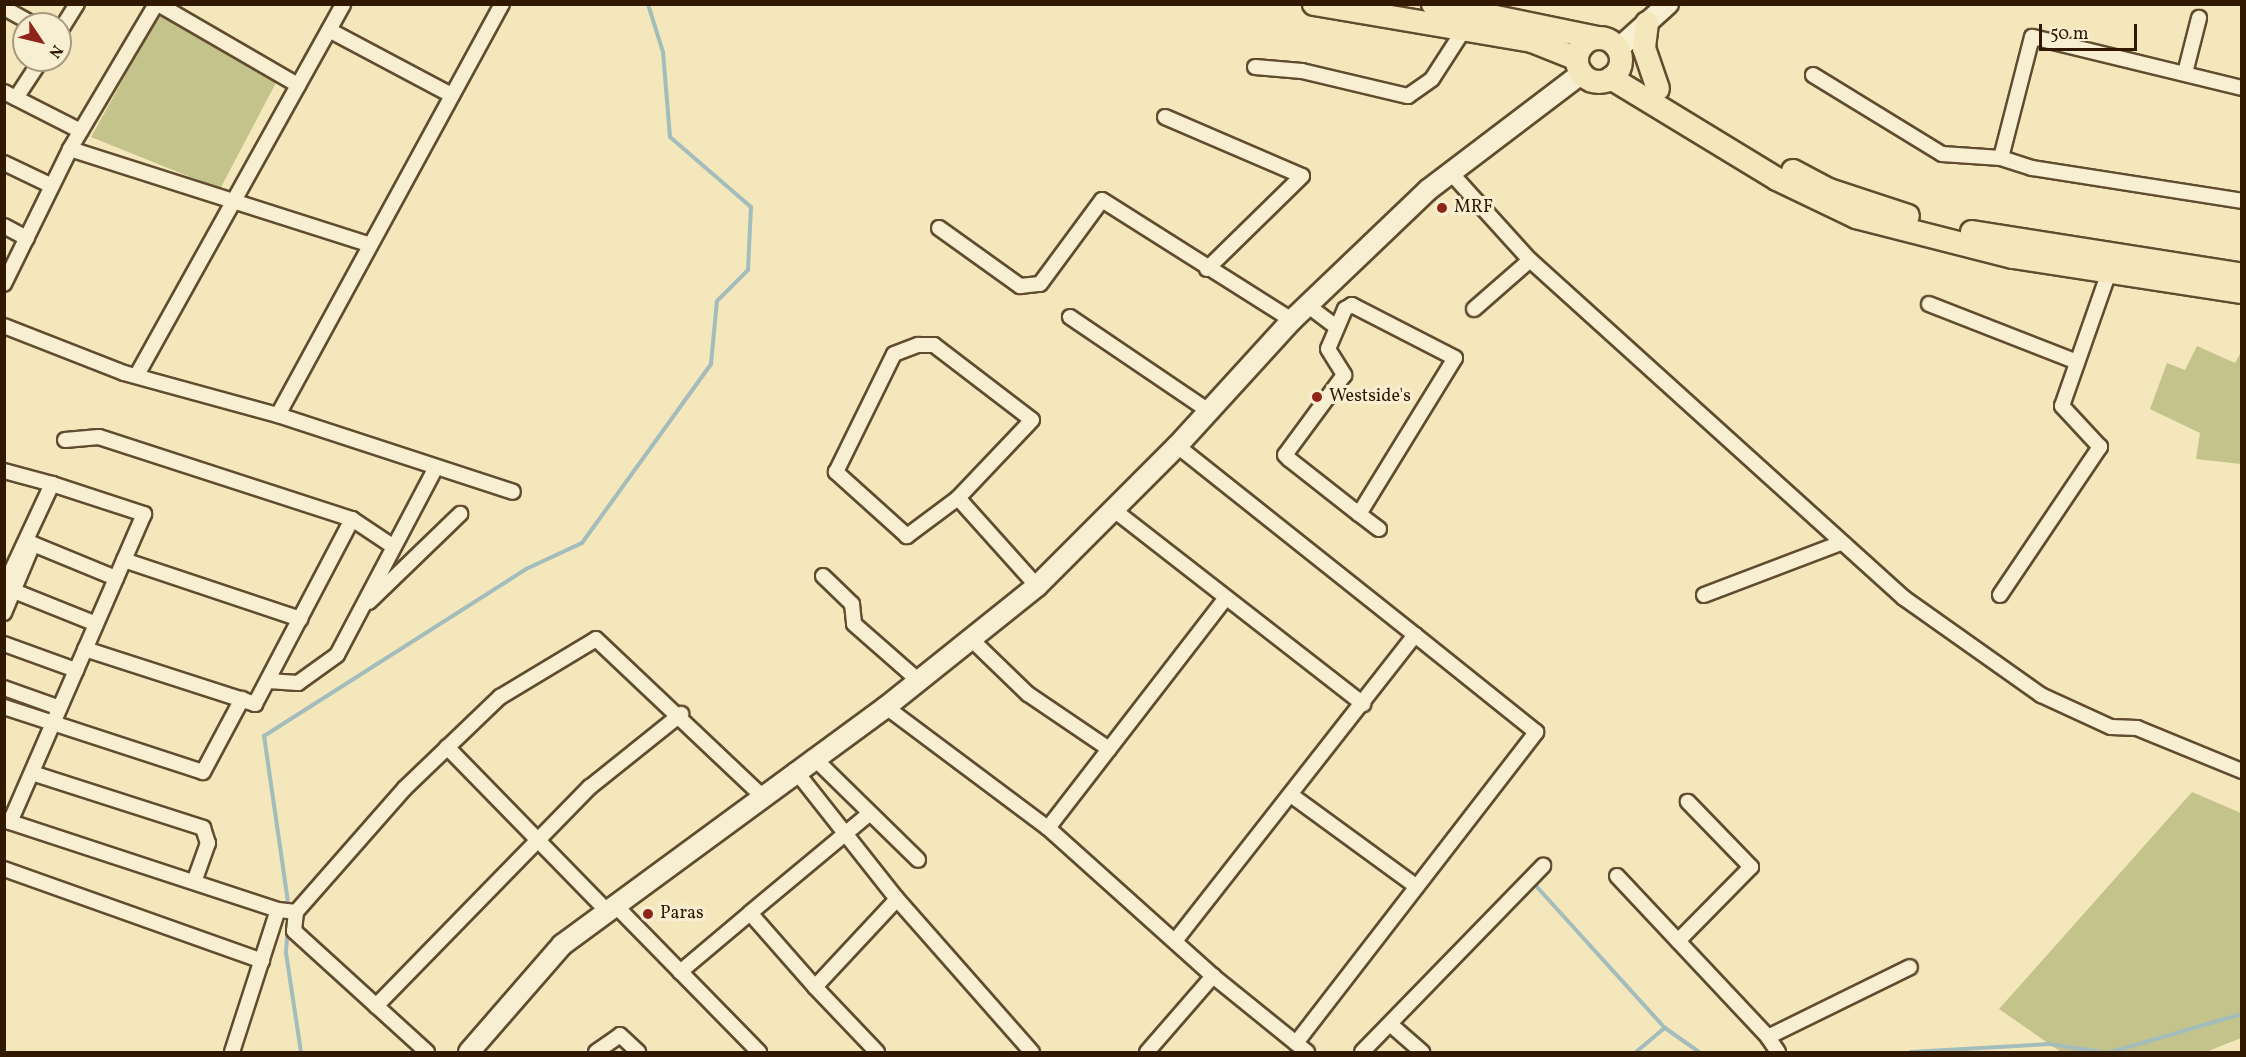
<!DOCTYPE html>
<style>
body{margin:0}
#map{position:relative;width:2246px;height:1057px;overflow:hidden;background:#f4e7bb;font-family:Vollkorn,serif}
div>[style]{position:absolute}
.green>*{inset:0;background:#c4c38b}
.stream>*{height:4px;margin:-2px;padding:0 2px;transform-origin:2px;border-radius:2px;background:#a3bcbc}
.roads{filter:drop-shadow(2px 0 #614c2f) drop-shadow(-2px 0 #614c2f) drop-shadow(0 2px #614c2f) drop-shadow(0 -2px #614c2f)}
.street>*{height:14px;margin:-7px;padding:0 7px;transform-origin:7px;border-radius:7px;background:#f8efd3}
.secondary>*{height:20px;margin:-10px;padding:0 10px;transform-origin:10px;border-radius:10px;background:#f8efd3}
.primary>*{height:22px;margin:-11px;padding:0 11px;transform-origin:11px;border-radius:11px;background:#f4e7bb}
.primary>.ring{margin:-11px;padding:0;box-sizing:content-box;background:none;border:22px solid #f4e7bb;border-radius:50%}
.dots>*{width:16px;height:16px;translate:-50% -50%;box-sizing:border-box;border:3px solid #f8efd3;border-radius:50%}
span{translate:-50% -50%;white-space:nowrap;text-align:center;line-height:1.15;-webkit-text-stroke:6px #f8efd3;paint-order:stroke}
.poi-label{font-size:18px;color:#301900}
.left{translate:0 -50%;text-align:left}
.frame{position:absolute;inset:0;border:6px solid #301900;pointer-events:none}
.north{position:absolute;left:12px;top:12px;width:60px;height:60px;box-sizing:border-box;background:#f8efd3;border:2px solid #a8997f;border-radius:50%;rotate:125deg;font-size:16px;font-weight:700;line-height:24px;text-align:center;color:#301900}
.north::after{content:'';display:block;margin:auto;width:21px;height:27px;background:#8f2418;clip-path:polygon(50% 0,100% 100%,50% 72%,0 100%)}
.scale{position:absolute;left:2039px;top:24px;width:98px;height:27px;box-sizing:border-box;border:3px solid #301900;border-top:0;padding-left:8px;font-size:18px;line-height:21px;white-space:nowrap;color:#301900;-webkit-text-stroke:4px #f8efd3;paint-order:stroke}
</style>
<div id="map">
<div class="green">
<div style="clip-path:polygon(160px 13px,278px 79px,220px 189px,91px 137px)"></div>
<div style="clip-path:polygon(2197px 346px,2235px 363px,2241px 352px,2241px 464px,2196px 459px,2200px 433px,2150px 409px,2167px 363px,2185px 370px)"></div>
<div style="clip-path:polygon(2192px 792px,2241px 813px,2241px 1038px,2206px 1052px,2061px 1052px,1999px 1009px)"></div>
</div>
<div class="stream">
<div style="left:1537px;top:887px;width:190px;rotate:47.8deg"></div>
<div style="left:1665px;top:1028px;width:42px;rotate:35.2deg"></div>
<div style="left:289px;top:909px;width:175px;rotate:-98.2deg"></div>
<div style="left:264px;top:736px;width:311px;rotate:-32.5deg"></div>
<div style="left:526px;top:569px;width:62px;rotate:-24.9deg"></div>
<div style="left:582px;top:543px;width:221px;rotate:-54.2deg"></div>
<div style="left:711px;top:364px;width:63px;rotate:-84.6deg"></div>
<div style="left:717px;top:301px;width:44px;rotate:-45deg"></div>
<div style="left:748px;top:270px;width:63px;rotate:-87.3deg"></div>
<div style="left:751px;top:207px;width:107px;rotate:-139.2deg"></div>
<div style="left:670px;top:137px;width:85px;rotate:-94.7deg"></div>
<div style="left:663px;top:52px;width:50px;rotate:-107.4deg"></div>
<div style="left:288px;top:928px;width:25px;rotate:95deg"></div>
<div style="left:286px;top:953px;width:100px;rotate:81.4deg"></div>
<div style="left:1636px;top:1052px;width:38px;rotate:-40deg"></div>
<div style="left:1911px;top:1052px;width:138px;rotate:-3.3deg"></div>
<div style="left:2049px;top:1044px;width:53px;rotate:8.7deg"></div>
<div style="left:2111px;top:1052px;width:136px;rotate:-16.2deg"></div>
</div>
<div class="roads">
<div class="street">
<div style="left:158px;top:4px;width:162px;rotate:30.1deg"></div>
<div style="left:502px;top:4px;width:468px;rotate:118.6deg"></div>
<div style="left:278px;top:415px;width:247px;rotate:18.1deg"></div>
<div style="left:4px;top:8px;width:33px;rotate:29deg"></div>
<div style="left:329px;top:30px;width:138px;rotate:28deg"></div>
<div style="left:60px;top:31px;width:32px;rotate:-58deg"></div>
<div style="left:1255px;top:67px;width:47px;rotate:4.9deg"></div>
<div style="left:1302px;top:71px;width:109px;rotate:13.3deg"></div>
<div style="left:1408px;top:96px;width:29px;rotate:-35deg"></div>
<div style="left:1432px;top:79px;width:61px;rotate:-57.1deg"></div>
<div style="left:2185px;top:73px;width:57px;rotate:-75.7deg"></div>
<div style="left:1813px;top:75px;width:151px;rotate:31.5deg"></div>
<div style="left:1942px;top:154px;width:59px;rotate:3.9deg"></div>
<div style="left:2242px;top:88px;width:216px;rotate:-166.3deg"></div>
<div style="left:2032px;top:37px;width:125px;rotate:104.4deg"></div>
<div style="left:2001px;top:158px;width:33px;rotate:18deg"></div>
<div style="left:2032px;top:168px;width:213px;rotate:8.9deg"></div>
<div style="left:4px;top:92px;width:86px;rotate:26.9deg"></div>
<div style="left:16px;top:98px;width:45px;rotate:-56.7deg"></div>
<div style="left:1165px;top:117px;width:149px;rotate:23.3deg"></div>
<div style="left:1302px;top:176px;width:133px;rotate:135.6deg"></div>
<div style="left:70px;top:149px;width:313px;rotate:17.7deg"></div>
<div style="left:4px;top:163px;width:53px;rotate:25.6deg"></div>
<div style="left:1451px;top:173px;width:118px;rotate:47.8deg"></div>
<div style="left:1530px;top:260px;width:504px;rotate:42.11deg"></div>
<div style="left:1904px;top:598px;width:168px;rotate:35.3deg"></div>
<div style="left:2041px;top:695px;width:77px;rotate:24.6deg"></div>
<div style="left:2111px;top:727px;width:26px;rotate:2deg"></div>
<div style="left:2137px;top:728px;width:113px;rotate:22.3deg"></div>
<div style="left:4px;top:226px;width:26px;rotate:28deg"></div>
<div style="left:939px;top:228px;width:100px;rotate:35.6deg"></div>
<div style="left:1020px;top:286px;width:20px;rotate:-6deg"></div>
<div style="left:1040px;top:284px;width:104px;rotate:-53.6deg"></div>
<div style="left:1102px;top:200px;width:225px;rotate:32.3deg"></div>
<div style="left:4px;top:284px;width:150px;rotate:-63.9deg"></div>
<div style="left:70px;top:149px;width:169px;rotate:-59.3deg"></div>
<div style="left:1929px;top:304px;width:159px;rotate:21.4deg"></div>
<div style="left:1307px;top:305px;width:36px;rotate:37deg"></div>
<div style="left:1474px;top:309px;width:74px;rotate:-41.2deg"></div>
<div style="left:1070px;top:317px;width:168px;rotate:34.1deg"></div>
<div style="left:4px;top:326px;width:129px;rotate:21.4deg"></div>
<div style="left:124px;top:373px;width:160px;rotate:15.3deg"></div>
<div style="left:918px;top:345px;width:16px"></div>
<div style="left:934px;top:345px;width:123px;rotate:37.4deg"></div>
<div style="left:1032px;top:420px;width:108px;rotate:133.5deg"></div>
<div style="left:958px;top:498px;width:64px;rotate:143.3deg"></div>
<div style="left:907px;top:536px;width:96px;rotate:-138deg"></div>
<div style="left:836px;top:472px;width:131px;rotate:-63.8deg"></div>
<div style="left:894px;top:354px;width:26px;rotate:-21deg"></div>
<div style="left:138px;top:373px;width:422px;rotate:-60.9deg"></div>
<div style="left:65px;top:440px;width:34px;rotate:-5deg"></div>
<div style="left:99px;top:437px;width:266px;rotate:18deg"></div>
<div style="left:352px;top:519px;width:50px;rotate:33.7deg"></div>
<div style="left:4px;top:471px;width:50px;rotate:15.2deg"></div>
<div style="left:958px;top:498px;width:118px;rotate:48.1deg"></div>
<div style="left:1114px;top:510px;width:316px;rotate:37.9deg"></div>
<div style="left:1359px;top:514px;width:183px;rotate:-58.4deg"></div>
<div style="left:1455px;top:358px;width:116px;rotate:-152.8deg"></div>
<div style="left:1352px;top:305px;width:8px;rotate:150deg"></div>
<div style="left:1345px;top:309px;width:43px;rotate:113deg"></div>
<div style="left:1328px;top:349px;width:31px;rotate:58deg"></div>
<div style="left:1344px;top:375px;width:99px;rotate:126.4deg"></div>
<div style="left:1285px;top:455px;width:6px;rotate:45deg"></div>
<div style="left:1289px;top:459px;width:89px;rotate:38.2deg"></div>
<div style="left:1359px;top:514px;width:25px;rotate:37deg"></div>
<div style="left:124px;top:560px;width:186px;rotate:18.5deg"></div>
<div style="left:823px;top:576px;width:40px;rotate:44deg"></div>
<div style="left:852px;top:604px;width:20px;rotate:84deg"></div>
<div style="left:854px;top:624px;width:86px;rotate:41.2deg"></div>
<div style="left:4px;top:587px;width:114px;rotate:-65deg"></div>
<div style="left:52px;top:484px;width:97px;rotate:18.1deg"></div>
<div style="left:144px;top:514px;width:336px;rotate:113.5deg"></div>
<div style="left:14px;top:591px;width:88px;rotate:21.9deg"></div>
<div style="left:1704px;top:595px;width:147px;rotate:-20.8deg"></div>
<div style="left:2000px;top:595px;width:179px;rotate:-56deg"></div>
<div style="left:2100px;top:447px;width:56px;rotate:-132.8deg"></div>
<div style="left:2062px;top:406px;width:139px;rotate:-70.7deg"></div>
<div style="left:369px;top:602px;width:127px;rotate:-44deg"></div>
<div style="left:4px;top:613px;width:75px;rotate:-67.2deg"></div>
<div style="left:33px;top:544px;width:90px;rotate:22.3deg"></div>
<div style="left:972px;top:640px;width:78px;rotate:44deg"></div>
<div style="left:1028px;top:694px;width:98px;rotate:34.2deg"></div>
<div style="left:4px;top:644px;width:77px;rotate:19.9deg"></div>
<div style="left:85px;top:649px;width:179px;rotate:17.9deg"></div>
<div style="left:255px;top:704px;width:209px;rotate:-62.3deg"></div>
<div style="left:268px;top:681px;width:30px;rotate:4deg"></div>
<div style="left:298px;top:683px;width:48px;rotate:-35.7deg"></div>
<div style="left:337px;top:655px;width:212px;rotate:-62.2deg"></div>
<div style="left:4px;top:688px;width:59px;rotate:19.7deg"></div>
<div style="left:4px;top:707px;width:209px;rotate:18.1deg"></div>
<div style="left:203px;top:772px;width:83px;rotate:-61.9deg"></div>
<div style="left:886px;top:707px;width:202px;rotate:36.8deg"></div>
<div style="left:447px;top:747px;width:229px;rotate:45.7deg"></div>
<div style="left:813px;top:757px;width:147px;rotate:44.4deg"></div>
<div style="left:795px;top:770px;width:164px;rotate:51.7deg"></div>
<div style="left:897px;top:899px;width:204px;rotate:48.6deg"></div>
<div style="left:32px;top:773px;width:180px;rotate:17.8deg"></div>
<div style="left:203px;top:828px;width:16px;rotate:72deg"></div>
<div style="left:208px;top:843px;width:41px;rotate:109.7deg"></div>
<div style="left:1291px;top:795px;width:155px;rotate:36.1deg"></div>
<div style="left:4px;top:820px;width:288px;rotate:18.2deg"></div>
<div style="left:4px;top:869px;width:274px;rotate:19.6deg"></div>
<div style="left:1617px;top:876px;width:221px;rotate:46.8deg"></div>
<div style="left:615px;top:905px;width:206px;rotate:45.6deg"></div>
<div style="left:296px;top:912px;width:165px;rotate:-48.7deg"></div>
<div style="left:405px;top:788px;width:132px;rotate:-43.8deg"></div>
<div style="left:500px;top:697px;width:112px;rotate:-31.1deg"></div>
<div style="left:596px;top:639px;width:227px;rotate:43.4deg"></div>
<div style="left:1175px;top:941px;width:389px;rotate:-51.9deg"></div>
<div style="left:1415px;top:635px;width:304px;rotate:-141.5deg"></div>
<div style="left:1678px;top:941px;width:104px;rotate:-45.4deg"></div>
<div style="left:1751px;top:867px;width:91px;rotate:-134.1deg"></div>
<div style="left:680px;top:972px;width:92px;rotate:-40.1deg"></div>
<div style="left:1213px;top:976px;width:222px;rotate:-138.1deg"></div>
<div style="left:1048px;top:828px;width:291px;rotate:-52.3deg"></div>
<div style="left:815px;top:987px;width:98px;rotate:-131.3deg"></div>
<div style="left:750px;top:913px;width:155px;rotate:-39.8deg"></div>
<div style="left:376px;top:1006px;width:306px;rotate:-45.7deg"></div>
<div style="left:590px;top:787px;width:117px;rotate:-38.7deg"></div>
<div style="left:1390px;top:1024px;width:43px;rotate:41.2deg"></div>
<div style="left:1296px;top:1043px;width:393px;rotate:-52.3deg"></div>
<div style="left:1536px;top:732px;width:155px;rotate:-141.3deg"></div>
<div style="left:232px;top:1052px;width:149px;rotate:-72.1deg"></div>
<div style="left:278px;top:910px;width:18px;rotate:6deg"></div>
<div style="left:296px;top:912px;width:19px;rotate:96deg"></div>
<div style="left:294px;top:931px;width:180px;rotate:42.3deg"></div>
<div style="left:596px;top:1052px;width:29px;rotate:-35deg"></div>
<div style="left:620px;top:1035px;width:25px;rotate:43deg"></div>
<div style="left:877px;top:1052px;width:90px;rotate:-133.6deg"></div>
<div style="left:815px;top:987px;width:120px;rotate:-47deg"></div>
<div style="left:1147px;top:1052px;width:101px;rotate:-49deg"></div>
<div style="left:1213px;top:976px;width:121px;rotate:39deg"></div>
<div style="left:1362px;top:1052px;width:260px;rotate:-45.8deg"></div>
<div style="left:1778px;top:1052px;width:18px;rotate:-124deg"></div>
<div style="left:1768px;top:1037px;width:158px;rotate:-26.2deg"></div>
</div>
<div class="secondary">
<div style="left:1619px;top:48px;width:66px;rotate:-41.9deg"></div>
<div style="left:469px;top:1052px;width:142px;rotate:-49deg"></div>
<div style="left:562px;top:945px;width:402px;rotate:-36.3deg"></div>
<div style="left:886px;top:707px;width:193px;rotate:-38.7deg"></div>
<div style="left:1037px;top:586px;width:198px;rotate:-45deg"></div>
<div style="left:1177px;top:446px;width:171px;rotate:-47.6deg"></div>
<div style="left:1292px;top:320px;width:188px;rotate:-43.7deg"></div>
<div style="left:1428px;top:190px;width:193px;rotate:-37.2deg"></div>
</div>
<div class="primary">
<div style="left:1314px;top:4px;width:221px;rotate:9.6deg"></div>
<div style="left:1532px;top:41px;width:48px;rotate:21.8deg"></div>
<div style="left:1433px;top:4px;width:167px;rotate:11.7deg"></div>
<div style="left:1647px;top:23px;width:25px;rotate:97deg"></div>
<div style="left:1644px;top:48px;width:43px;rotate:71.1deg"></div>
<div class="ring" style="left:1577px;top:38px;width:22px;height:22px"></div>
<div style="left:1611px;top:78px;width:194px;rotate:31.3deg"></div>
<div style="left:1777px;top:179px;width:88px;rotate:25.7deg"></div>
<div style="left:1856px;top:217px;width:162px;rotate:14.3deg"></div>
<div style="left:2013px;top:257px;width:232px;rotate:8.7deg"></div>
<div style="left:1793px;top:171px;width:41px;rotate:27.8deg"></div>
<div style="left:1829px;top:190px;width:83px;rotate:18.2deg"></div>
<div style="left:1972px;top:232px;width:273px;rotate:9deg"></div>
</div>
</div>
<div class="dots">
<div style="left:1442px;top:208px;background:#8f2418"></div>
<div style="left:1317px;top:397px;background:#8f2418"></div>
<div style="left:648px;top:914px;background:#8f2418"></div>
</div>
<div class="poi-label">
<span class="left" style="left:1454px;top:208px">MRF</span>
<span class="left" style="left:1329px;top:397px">Westside's</span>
<span class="left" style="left:660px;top:914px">Paras</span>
</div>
<div class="frame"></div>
<div class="north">N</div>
<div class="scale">50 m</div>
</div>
